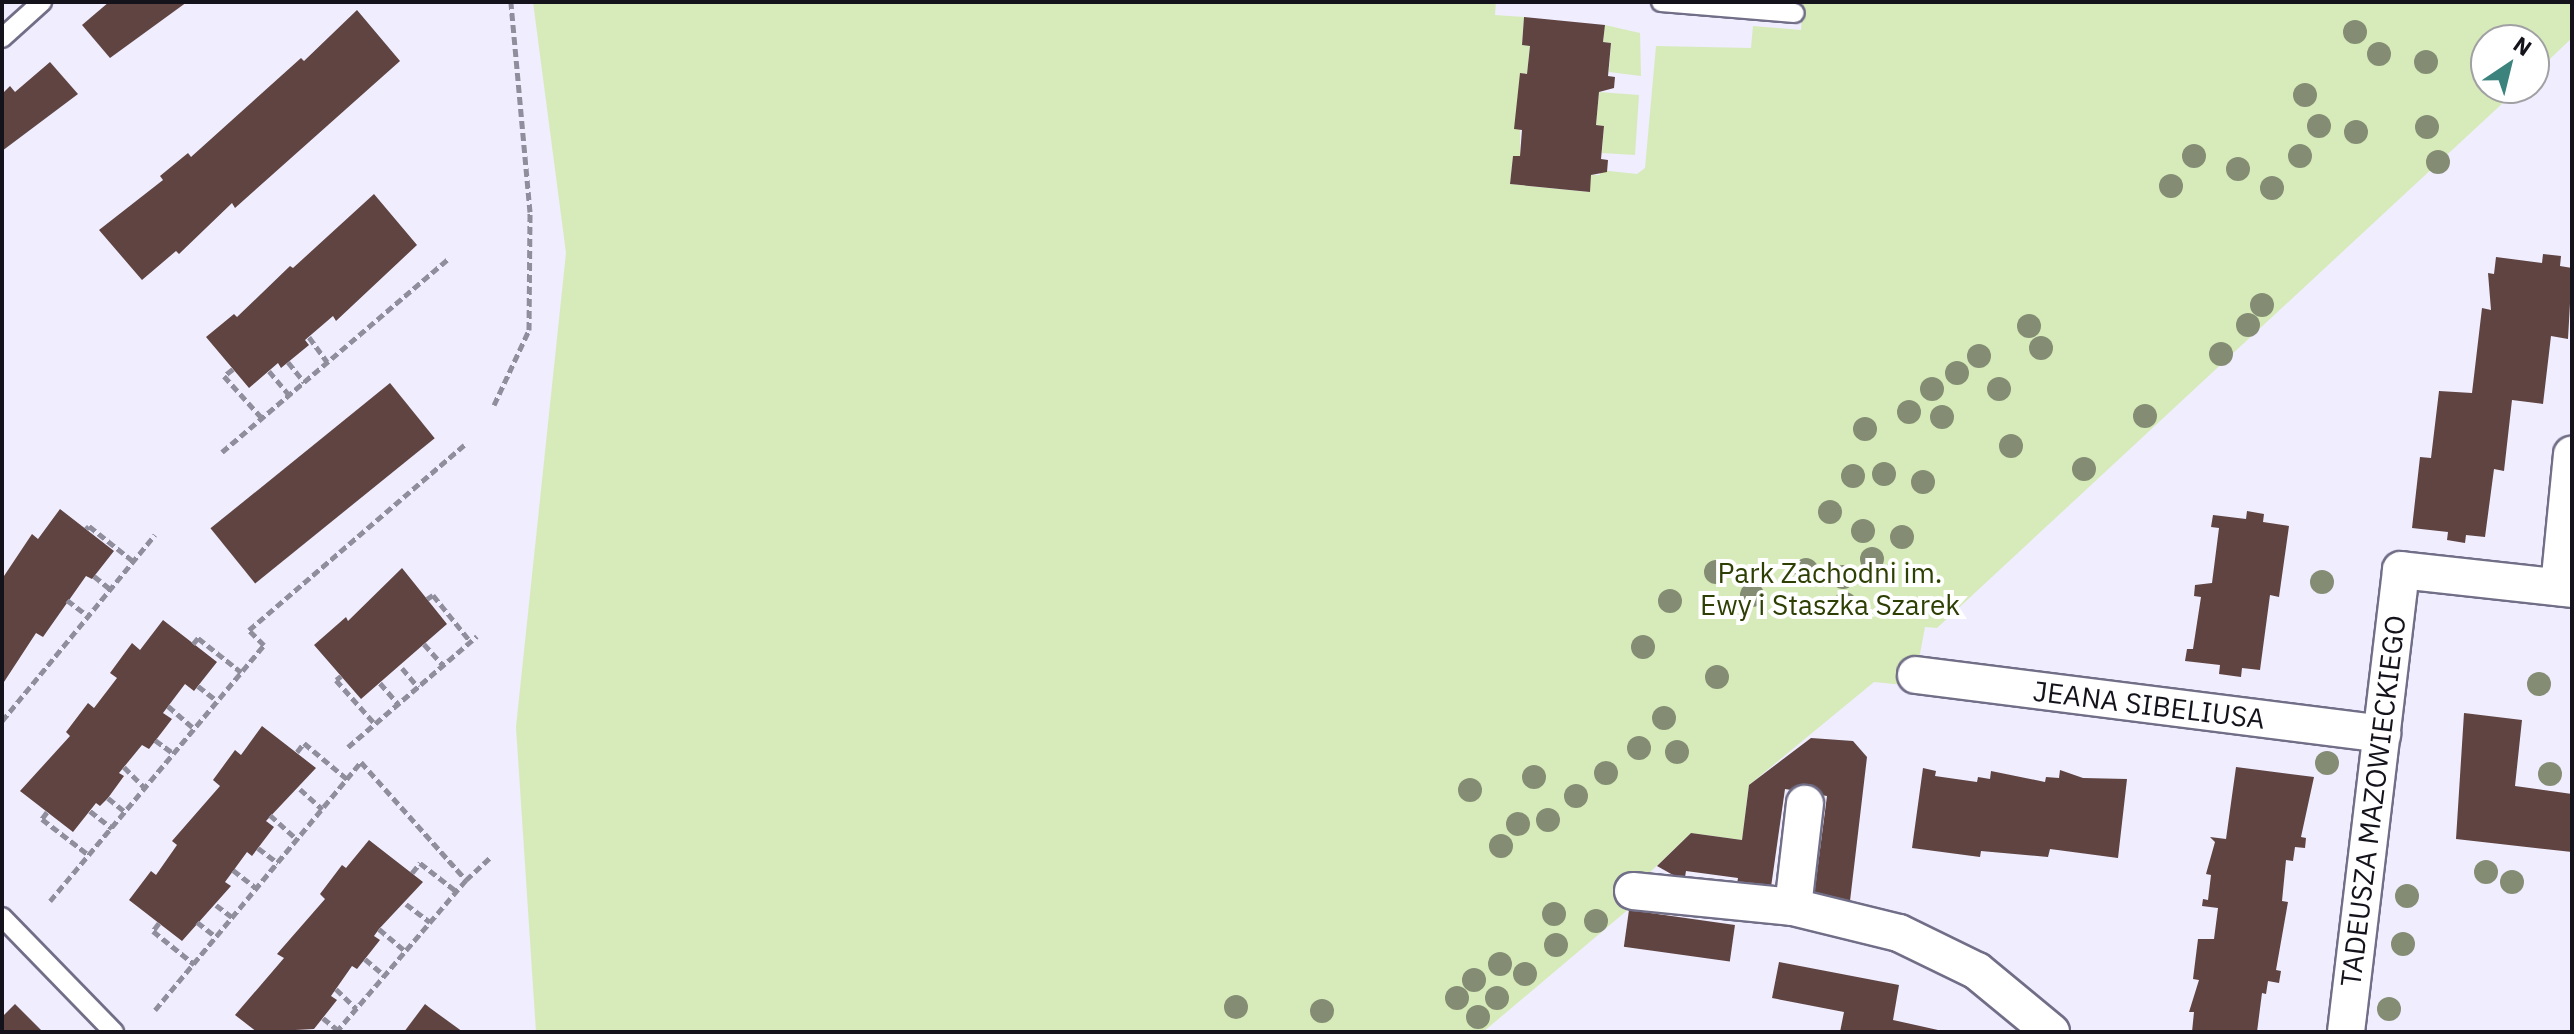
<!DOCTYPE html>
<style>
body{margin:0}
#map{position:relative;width:2574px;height:1034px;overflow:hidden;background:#efedfe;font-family:"IBM Plex Sans",sans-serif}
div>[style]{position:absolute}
.green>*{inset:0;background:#d7ebba}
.building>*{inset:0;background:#5f4442;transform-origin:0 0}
.path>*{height:5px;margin-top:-2.5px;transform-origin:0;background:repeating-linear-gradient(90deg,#908e9c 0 8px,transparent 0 12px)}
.roads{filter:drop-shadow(2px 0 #716e87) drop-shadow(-2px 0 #716e87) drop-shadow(0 2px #716e87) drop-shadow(0 -2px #716e87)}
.service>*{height:18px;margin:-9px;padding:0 9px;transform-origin:9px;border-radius:9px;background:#fff}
.minor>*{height:36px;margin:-18px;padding:0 18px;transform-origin:18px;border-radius:18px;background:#fff}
.trees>*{width:24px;height:24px;margin:-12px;border-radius:50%;background:#848d74}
span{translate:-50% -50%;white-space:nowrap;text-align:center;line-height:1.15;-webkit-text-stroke:8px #fff;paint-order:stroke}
.park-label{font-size:28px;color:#2d3f03}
.street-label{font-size:28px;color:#14131c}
.frame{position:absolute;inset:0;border:4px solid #14131c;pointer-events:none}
.north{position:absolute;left:2470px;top:24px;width:80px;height:80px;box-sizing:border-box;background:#fff;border:2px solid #a1a1a4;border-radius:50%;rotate:35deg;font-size:22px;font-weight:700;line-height:32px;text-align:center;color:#14131c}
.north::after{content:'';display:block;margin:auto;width:28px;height:36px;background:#3c837e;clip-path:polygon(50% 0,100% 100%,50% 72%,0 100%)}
</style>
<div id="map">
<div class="green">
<div style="clip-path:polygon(533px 2px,1496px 2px,1495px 15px,1524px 17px,1522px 45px,1530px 46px,1527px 74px,1520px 73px,1520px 156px,1513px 156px,1510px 184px,1589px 192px,1591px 175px,1600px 175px,1600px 170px,1637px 174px,1645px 168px,1656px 46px,1751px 48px,1753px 26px,1801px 30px,1803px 2px,2572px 2px,2572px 38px,2534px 74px,2534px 40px,2486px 40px,2486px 88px,2519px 88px,1937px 628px,1925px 627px,1914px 686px,1874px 682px,1749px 785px,1742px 840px,1691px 833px,1645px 877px,1656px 886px,1483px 1032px,536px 1032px,516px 727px,566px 253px)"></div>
<div style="clip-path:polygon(1605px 25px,1640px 33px,1641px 76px,1609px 72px,1611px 43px,1603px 42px)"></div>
<div style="clip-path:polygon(1599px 92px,1639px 95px,1635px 155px,1602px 153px,1604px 126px,1596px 125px)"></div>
</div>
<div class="building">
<div style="clip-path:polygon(109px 2px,187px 2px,110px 58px,82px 25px)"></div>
<div style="clip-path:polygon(357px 10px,400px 61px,235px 208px,232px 203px,179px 254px,176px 251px,142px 280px,99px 230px,163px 180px,160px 176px,188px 153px,191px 157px,301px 58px,304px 61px)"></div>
<div style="clip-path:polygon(1524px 17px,1605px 25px,1603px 42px,1611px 43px,1608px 76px,1615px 77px,1614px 88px,1599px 92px,1596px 125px,1604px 126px,1601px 159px,1608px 160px,1607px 172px,1591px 175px,1590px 192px,1510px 184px,1513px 156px,1520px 156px,1522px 130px,1514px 129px,1520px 73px,1527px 74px,1530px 46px,1522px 45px)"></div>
<div style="clip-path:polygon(50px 62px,78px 94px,2px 151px,2px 94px,10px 86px,15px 92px)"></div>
<div style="clip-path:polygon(374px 194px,417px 245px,336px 321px,333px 316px,305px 340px,309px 345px,281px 368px,278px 363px,249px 388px,206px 337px,234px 314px,237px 317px,290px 266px,293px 268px)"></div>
<div style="clip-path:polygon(2543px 254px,2561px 256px,2560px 266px,2572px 268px,2568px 339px,2551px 336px,2543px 404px,2512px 400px,2504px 471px,2494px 469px,2485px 537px,2466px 535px,2465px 543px,2447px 540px,2448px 532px,2412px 528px,2420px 457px,2431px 458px,2439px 391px,2472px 393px,2482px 308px,2491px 310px,2488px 273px,2494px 274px,2496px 257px,2542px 263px)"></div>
<div style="left:390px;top:383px;width:71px;height:231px;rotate:51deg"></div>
<div style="clip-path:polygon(60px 509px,114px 551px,92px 579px,86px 576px,43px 637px,36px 633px,2px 685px,2px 579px,32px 534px,38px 539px)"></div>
<div style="clip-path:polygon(2247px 511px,2264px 514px,2263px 522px,2289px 526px,2279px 597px,2270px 595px,2260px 670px,2242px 668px,2241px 677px,2219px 674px,2220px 665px,2185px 661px,2187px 649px,2193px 649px,2201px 597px,2194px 596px,2195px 585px,2212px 583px,2219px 528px,2211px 527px,2213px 515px,2246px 519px)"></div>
<div style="clip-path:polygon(402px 568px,447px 624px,361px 699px,314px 645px,346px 617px,348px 621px)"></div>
<div style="clip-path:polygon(163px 620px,217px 662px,194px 691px,185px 684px,163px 713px,172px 719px,149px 749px,142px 745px,119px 773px,124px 776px,108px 798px,100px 806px,96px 803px,73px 832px,20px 791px,70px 736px,66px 732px,88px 703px,94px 708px,117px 678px,110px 673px,132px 643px,140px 650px)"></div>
<div style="clip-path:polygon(2464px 713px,2522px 720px,2515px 786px,2572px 794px,2572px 852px,2456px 839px)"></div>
<div style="clip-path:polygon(262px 726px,316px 768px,266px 821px,274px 827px,252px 856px,247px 852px,225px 882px,231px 886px,182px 941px,129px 900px,151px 871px,156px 875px,177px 845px,172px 841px,220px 786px,213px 780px,235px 750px,241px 755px)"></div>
<div style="clip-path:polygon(1811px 738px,1853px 741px,1867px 757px,1850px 901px,1814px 896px,1827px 796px,1785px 789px,1770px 894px,1736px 890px,1738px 878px,1686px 871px,1685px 877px,1673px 875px,1657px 866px,1691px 833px,1742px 840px,1749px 785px)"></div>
<div style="clip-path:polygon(2236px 767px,2314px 777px,2301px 837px,2306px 838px,2305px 848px,2295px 847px,2293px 861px,2286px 860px,2282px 901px,2288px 902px,2276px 970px,2281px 971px,2279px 983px,2268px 981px,2266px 994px,2262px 993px,2257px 1032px,2192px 1032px,2194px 1012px,2189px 1012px,2199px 980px,2193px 979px,2198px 939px,2214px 939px,2218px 908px,2202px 906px,2203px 899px,2208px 900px,2211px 875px,2206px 874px,2215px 842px,2210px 837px,2226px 839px)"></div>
<div style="clip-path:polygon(1923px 768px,1936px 771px,1935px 776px,1977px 782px,1978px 777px,1990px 779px,1991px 771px,2045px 782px,2046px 777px,2059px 778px,2060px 770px,2083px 778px,2127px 779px,2118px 858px,2050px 849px,2048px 857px,1981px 851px,1980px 857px,1912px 848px)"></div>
<div style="clip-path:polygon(369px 840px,423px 882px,379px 929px,374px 936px,380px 940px,357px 969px,352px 966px,331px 996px,337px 1000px,314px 1029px,257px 1032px,235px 1015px,284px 958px,277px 954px,325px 899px,320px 894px,342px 865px,346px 868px)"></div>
<div style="left:1629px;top:910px;width:107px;height:37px;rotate:8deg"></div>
<div style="clip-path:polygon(1779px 962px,1899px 985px,1893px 1020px,1947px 1032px,1840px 1032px,1844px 1012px,1772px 998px)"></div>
<div style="clip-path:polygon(15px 1004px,43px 1032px,2px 1032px,2px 1017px)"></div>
<div style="clip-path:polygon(425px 1004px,430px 1008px,463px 1032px,404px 1032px)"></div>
</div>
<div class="path">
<div style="left:309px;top:337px;width:31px;rotate:54deg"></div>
<div style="left:288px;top:362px;width:26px;rotate:51deg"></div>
<div style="left:233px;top:369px;width:11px;rotate:142deg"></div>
<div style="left:224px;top:376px;width:57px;rotate:47.9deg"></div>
<div style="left:269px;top:371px;width:31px;rotate:50deg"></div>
<div style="left:494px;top:405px;width:83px;rotate:-65deg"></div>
<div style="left:529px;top:330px;width:118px;rotate:-89.5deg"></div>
<div style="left:530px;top:212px;width:211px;rotate:-95.2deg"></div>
<div style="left:222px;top:452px;width:299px;rotate:-40.5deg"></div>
<div style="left:86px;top:529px;width:4px;rotate:-45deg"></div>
<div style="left:89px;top:526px;width:56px;rotate:38.5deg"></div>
<div style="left:94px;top:576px;width:21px;rotate:39deg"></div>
<div style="left:427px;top:599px;width:7px;rotate:-34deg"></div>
<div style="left:433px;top:595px;width:59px;rotate:51.2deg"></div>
<div style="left:67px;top:600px;width:26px;rotate:37deg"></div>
<div style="left:193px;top:644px;width:8px;rotate:-50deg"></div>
<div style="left:198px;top:638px;width:55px;rotate:38.3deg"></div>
<div style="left:424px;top:644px;width:28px;rotate:48deg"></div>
<div style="left:402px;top:668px;width:25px;rotate:50deg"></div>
<div style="left:341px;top:676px;width:6px;rotate:141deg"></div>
<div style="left:336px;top:680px;width:59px;rotate:48.4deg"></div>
<div style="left:380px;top:683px;width:28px;rotate:49deg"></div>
<div style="left:198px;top:686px;width:24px;rotate:38deg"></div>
<div style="left:168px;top:706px;width:35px;rotate:41deg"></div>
<div style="left:2px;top:721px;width:241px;rotate:-50.6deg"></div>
<div style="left:155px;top:740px;width:24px;rotate:36deg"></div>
<div style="left:348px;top:747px;width:170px;rotate:-40.7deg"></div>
<div style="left:297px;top:752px;width:11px;rotate:-52deg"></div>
<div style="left:304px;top:743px;width:56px;rotate:39.9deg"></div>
<div style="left:124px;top:767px;width:30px;rotate:45deg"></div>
<div style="left:300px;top:789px;width:30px;rotate:42deg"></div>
<div style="left:108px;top:798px;width:22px;rotate:39deg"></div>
<div style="left:90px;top:811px;width:28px;rotate:38deg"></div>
<div style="left:47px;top:812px;width:9px;rotate:126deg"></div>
<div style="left:42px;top:819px;width:59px;rotate:37.5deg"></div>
<div style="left:270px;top:815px;width:36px;rotate:42deg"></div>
<div style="left:258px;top:848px;width:25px;rotate:37deg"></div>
<div style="left:233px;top:870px;width:29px;rotate:38deg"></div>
<div style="left:412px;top:873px;width:13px;rotate:-51deg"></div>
<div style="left:420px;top:863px;width:46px;rotate:37.9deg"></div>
<div style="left:466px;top:880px;width:35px;rotate:-43deg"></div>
<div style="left:50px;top:901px;width:334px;rotate:-50.1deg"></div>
<div style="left:264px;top:645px;width:21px;rotate:-135deg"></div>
<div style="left:249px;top:630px;width:284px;rotate:-40.7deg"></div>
<div style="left:406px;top:904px;width:30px;rotate:37deg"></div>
<div style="left:216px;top:905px;width:20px;rotate:37deg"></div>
<div style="left:197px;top:922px;width:24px;rotate:38deg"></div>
<div style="left:159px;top:923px;width:10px;rotate:127deg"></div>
<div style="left:153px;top:931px;width:53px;rotate:38.8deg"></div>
<div style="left:379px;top:929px;width:34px;rotate:40deg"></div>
<div style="left:365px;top:959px;width:25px;rotate:40deg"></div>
<div style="left:336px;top:989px;width:28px;rotate:44deg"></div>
<div style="left:155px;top:1010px;width:322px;rotate:-50.3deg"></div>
<div style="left:361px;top:762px;width:158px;rotate:48.3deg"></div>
<div style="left:466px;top:880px;width:200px;rotate:130.5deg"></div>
<div style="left:323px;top:1018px;width:19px;rotate:39deg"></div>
</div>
<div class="roads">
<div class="service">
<div style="left:1661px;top:2px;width:134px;rotate:4.7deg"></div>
<div style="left:2px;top:38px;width:54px;rotate:-42deg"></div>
<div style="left:2px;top:917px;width:161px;rotate:45.8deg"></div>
</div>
<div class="minor">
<div style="left:2559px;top:587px;width:133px;rotate:-84.4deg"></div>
<div style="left:1916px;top:675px;width:470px;rotate:7.2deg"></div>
<div style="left:1633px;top:891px;width:161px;rotate:5.7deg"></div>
<div style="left:1793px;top:907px;width:109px;rotate:13.8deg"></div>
<div style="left:1899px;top:933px;width:87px;rotate:26deg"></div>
<div style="left:1977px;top:971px;width:96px;rotate:39.5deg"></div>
<div style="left:1793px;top:907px;width:104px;rotate:-83.4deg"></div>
<div style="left:2346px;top:1032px;width:465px;rotate:-83.2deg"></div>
<div style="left:2401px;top:570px;width:172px;rotate:6.3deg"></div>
</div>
</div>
<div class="trees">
<div style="left:2355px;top:32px"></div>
<div style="left:2379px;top:54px"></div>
<div style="left:2426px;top:62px"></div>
<div style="left:2305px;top:95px"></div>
<div style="left:2319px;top:126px"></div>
<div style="left:2427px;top:127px"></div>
<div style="left:2356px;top:132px"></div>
<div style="left:2194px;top:156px"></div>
<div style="left:2300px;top:156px"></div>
<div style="left:2438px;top:162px"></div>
<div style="left:2238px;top:169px"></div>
<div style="left:2171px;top:186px"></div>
<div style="left:2272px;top:188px"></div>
<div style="left:2262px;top:305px"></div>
<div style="left:2248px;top:325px"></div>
<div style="left:2029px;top:326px"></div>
<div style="left:2041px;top:348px"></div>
<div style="left:2221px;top:354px"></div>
<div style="left:1979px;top:356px"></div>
<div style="left:1957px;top:373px"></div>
<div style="left:1932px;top:389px"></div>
<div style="left:1999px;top:389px"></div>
<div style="left:1909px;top:412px"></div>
<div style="left:2145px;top:416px"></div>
<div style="left:1942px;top:417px"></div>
<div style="left:1865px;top:429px"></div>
<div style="left:2011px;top:446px"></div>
<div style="left:2084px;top:469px"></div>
<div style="left:1884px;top:474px"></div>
<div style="left:1853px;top:476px"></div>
<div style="left:1923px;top:482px"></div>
<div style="left:1830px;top:512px"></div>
<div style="left:1863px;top:531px"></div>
<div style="left:1902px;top:537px"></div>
<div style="left:1872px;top:559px"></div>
<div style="left:1806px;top:570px"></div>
<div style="left:1716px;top:572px"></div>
<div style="left:1843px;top:577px"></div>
<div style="left:2322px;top:582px"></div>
<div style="left:1752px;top:595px"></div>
<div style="left:1670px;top:601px"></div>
<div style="left:1845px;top:604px"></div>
<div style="left:1643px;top:647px"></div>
<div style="left:1717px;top:677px"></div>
<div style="left:2539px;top:684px"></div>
<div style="left:1664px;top:718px"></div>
<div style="left:1639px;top:748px"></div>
<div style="left:1677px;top:752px"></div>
<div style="left:2327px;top:763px"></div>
<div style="left:1606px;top:773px"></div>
<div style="left:2550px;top:774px"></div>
<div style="left:1534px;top:777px"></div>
<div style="left:1470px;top:790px"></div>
<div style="left:1576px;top:796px"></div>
<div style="left:1548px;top:820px"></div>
<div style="left:1518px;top:824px"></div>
<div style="left:1501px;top:846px"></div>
<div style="left:2486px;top:872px"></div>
<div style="left:2512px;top:882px"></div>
<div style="left:2407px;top:896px"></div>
<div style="left:1554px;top:914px"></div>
<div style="left:1596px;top:921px"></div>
<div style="left:2403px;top:944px"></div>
<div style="left:1556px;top:945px"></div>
<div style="left:1500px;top:964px"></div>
<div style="left:1525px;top:974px"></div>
<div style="left:1474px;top:980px"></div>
<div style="left:1457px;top:998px"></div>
<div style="left:1497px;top:998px"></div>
<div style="left:1236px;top:1007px"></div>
<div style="left:2389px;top:1009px"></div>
<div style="left:1322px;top:1011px"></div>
<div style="left:1478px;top:1017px"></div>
</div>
<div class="park-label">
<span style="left:1830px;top:589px">Park Zachodni im.<br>Ewy i Staszka Szarek</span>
</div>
<div class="street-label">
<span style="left:2149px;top:705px;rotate:7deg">JEANA SIBELIUSA</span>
<span style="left:2373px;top:801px;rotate:-83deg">TADEUSZA MAZOWIECKIEGO</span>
</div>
<div class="frame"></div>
<div class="north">N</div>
</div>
